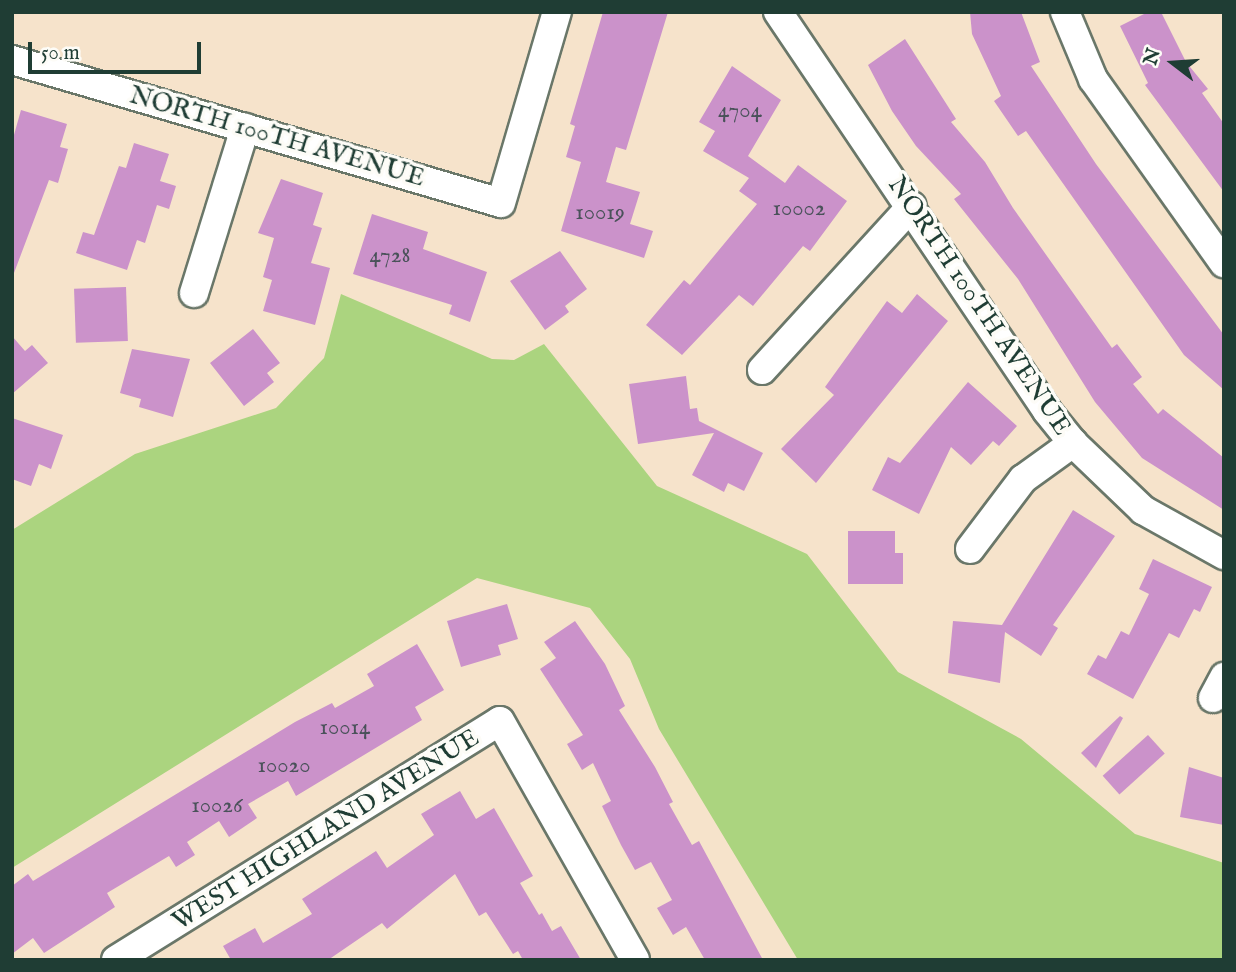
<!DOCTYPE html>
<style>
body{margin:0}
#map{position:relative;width:1236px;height:972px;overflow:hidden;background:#f6e3cb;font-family:"IM FELL English",serif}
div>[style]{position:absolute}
.green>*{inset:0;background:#abd47f}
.building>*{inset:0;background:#cb92ca;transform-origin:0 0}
.roads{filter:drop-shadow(2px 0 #6a7769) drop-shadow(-2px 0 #6a7769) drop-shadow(0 2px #6a7769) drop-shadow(0 -2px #6a7769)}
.street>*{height:28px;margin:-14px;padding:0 14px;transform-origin:14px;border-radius:14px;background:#fff}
span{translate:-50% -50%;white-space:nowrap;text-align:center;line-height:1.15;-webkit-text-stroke:7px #fdfcf7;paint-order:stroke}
.number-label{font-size:23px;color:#4a525a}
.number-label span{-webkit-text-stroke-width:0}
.street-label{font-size:26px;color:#1f3d34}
.frame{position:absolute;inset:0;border:14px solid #1f3d34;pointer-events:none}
.north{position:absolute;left:1138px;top:28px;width:70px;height:70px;-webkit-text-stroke:5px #fdfcf7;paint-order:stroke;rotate:287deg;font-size:19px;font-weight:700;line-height:28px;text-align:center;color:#1f3d34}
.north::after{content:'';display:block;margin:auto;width:24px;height:32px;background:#1f3d34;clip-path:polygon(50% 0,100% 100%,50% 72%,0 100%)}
.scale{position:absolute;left:28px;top:42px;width:173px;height:32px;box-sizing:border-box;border:4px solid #1f3d34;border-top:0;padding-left:9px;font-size:21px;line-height:24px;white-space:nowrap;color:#1f3d34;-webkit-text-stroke:5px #fdfcf7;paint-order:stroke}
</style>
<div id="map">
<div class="green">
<div style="clip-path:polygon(341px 294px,492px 359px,514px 360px,544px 344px,657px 486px,807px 554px,898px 672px,1021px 739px,1135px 834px,1224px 863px,1224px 960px,798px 960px,659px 729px,630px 659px,590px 608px,477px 578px,12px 868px,12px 530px,135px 454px,276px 408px,324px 358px)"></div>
</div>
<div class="building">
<div style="clip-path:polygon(603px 12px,668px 12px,626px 150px,616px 147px,606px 182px,640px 192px,630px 224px,653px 231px,644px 258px,561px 231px,581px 162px,566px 157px,575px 126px,570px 124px)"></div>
<div style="clip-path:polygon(970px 12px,1021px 12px,1040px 62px,1031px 66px,1096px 164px,1224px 335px,1224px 390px,1184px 355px,1026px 131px,1018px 136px,994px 101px,1001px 96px,972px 34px)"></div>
<div style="clip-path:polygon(1148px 12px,1161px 12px,1186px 62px,1208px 89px,1202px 93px,1224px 124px,1224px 192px,1145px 85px,1148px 83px,1120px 26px)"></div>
<div style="clip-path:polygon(905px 39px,956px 119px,951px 122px,985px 162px,1013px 208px,1112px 348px,1117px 344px,1142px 377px,1133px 384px,1158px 414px,1163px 409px,1224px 458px,1224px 510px,1142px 458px,1095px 402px,1018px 279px,954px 199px,961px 194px,916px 146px,892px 111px,868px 65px)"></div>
<div style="clip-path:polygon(732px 66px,781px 100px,748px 156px,785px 183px,798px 165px,847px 201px,810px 251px,803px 246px,753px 306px,739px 295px,682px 355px,646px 325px,684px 280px,690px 285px,757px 204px,739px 191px,749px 178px,703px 151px,715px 131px,699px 122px)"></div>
<div style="clip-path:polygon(21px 110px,67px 124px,60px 147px,68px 149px,58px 183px,49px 180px,14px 273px,12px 142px)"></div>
<div style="clip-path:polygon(134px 143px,169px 154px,160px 181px,176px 186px,169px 209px,157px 205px,145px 243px,137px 240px,127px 270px,76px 253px,83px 232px,94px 235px,119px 166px,126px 168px)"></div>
<div style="clip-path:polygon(281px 179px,323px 193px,313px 225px,322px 228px,311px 263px,330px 268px,315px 325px,263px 311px,272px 280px,263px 277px,274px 238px,258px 233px)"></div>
<div style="clip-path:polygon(372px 214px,428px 232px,423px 249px,487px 272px,470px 322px,449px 314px,452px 305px,353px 274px)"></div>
<div style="clip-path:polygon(560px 251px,587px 289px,565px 306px,569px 312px,545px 330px,510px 281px)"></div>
<div style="left:126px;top:287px;width:54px;height:52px;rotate:88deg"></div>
<div style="clip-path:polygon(917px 294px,948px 321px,816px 483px,781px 449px,834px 395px,825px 387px,887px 301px,902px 313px)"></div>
<div style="clip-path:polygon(253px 329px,280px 363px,267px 373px,274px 382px,244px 406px,210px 363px)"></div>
<div style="clip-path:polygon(12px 336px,25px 351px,32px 345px,48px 363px,12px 394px)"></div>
<div style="clip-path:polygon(132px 349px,190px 359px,173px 417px,139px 407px,141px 399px,120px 393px)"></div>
<div style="clip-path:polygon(686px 376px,690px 409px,697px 408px,699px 421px,763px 453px,744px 491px,728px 483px,724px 492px,692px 475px,714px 433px,638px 444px,629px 384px)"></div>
<div style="clip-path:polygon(968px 382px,1017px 426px,999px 446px,993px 441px,971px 465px,951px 447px,919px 514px,872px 490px,888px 457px,900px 463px)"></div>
<div style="clip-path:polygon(12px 418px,63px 435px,51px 469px,39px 464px,31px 486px,12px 479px)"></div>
<div style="clip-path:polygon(1073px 510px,1115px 536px,1053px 625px,1058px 628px,1041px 656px,1005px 632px,1000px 683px,948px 673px,953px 621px,1002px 625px)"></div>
<div style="clip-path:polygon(848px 531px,895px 531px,895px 553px,903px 553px,903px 584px,848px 584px)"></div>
<div style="clip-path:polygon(1153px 559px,1212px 587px,1200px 612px,1194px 609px,1179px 638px,1169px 633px,1133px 699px,1087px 674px,1098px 655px,1106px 659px,1121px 631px,1129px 635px,1149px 594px,1139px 589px)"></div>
<div style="clip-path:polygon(507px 604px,518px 639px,498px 645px,501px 655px,461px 667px,447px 621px)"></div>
<div style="clip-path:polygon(575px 621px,605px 664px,625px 706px,619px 710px,655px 767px,673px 802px,669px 804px,692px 845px,699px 841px,763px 960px,705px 960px,686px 927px,673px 935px,657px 908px,672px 900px,651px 862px,635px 870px,621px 845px,602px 806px,611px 801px,593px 763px,582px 770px,567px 744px,583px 735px,540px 669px,556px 658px,544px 642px)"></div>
<div style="clip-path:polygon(417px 644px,444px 690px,415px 707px,422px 720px,296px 796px,288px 781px,248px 804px,257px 818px,229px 837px,219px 821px,187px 842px,195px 855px,176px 867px,169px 856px,107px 893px,115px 907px,44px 953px,33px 938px,12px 954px,12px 886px,28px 874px,33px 881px,295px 722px,332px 703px,335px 708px,374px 686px,367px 674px)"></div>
<div style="clip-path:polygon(1120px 716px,1123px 718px,1096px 768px,1081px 753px)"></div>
<div style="left:1148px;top:735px;width:25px;height:61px;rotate:48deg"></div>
<div style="clip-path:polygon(1189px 767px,1224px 778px,1224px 825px,1180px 817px)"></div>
<div style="clip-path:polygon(460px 791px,476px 819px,494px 808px,533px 876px,520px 883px,539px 915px,542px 913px,552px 931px,561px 926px,581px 960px,523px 960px,518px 951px,513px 954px,486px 912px,479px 916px,455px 874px,387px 929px,382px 923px,328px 960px,231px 960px,223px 946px,255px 928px,263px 943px,312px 914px,302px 899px,376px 851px,387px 868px,434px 835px,421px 814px)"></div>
</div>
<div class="roads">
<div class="street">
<div style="left:778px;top:12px;width:481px;rotate:56deg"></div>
<div style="left:1047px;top:411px;width:41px;rotate:50.9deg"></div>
<div style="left:1073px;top:443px;width:97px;rotate:43.7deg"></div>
<div style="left:1143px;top:510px;width:93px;rotate:29.1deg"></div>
<div style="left:1065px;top:12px;width:73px;rotate:67.3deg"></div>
<div style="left:1093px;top:79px;width:226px;rotate:54.6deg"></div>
<div style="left:12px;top:60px;width:509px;rotate:16.3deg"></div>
<div style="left:501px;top:203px;width:199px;rotate:-73.7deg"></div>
<div style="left:194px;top:293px;width:173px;rotate:-72.8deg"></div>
<div style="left:762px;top:370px;width:222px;rotate:-47.6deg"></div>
<div style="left:970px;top:549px;width:88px;rotate:-52.9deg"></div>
<div style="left:1023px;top:479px;width:62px;rotate:-35.8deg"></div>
<div style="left:1213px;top:698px;width:24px;rotate:-62deg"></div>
<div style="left:116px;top:960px;width:452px;rotate:-31.9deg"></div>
<div style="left:500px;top:721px;width:274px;rotate:60.5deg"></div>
</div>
</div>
<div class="number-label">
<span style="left:740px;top:111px">4704</span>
<span style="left:799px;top:209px">10002</span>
<span style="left:600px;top:213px">10019</span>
<span style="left:390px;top:256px">4728</span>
<span style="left:345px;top:728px">10014</span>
<span style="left:284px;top:766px">10020</span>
<span style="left:217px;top:806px">10026</span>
</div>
<div class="street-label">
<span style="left:277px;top:137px;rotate:16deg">NORTH 100TH AVENUE</span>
<span style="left:979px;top:306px;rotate:56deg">NORTH 100TH AVENUE</span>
<span style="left:326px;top:830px;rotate:-32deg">WEST HIGHLAND AVENUE</span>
</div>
<div class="frame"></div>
<div class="north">N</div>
<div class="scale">50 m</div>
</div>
